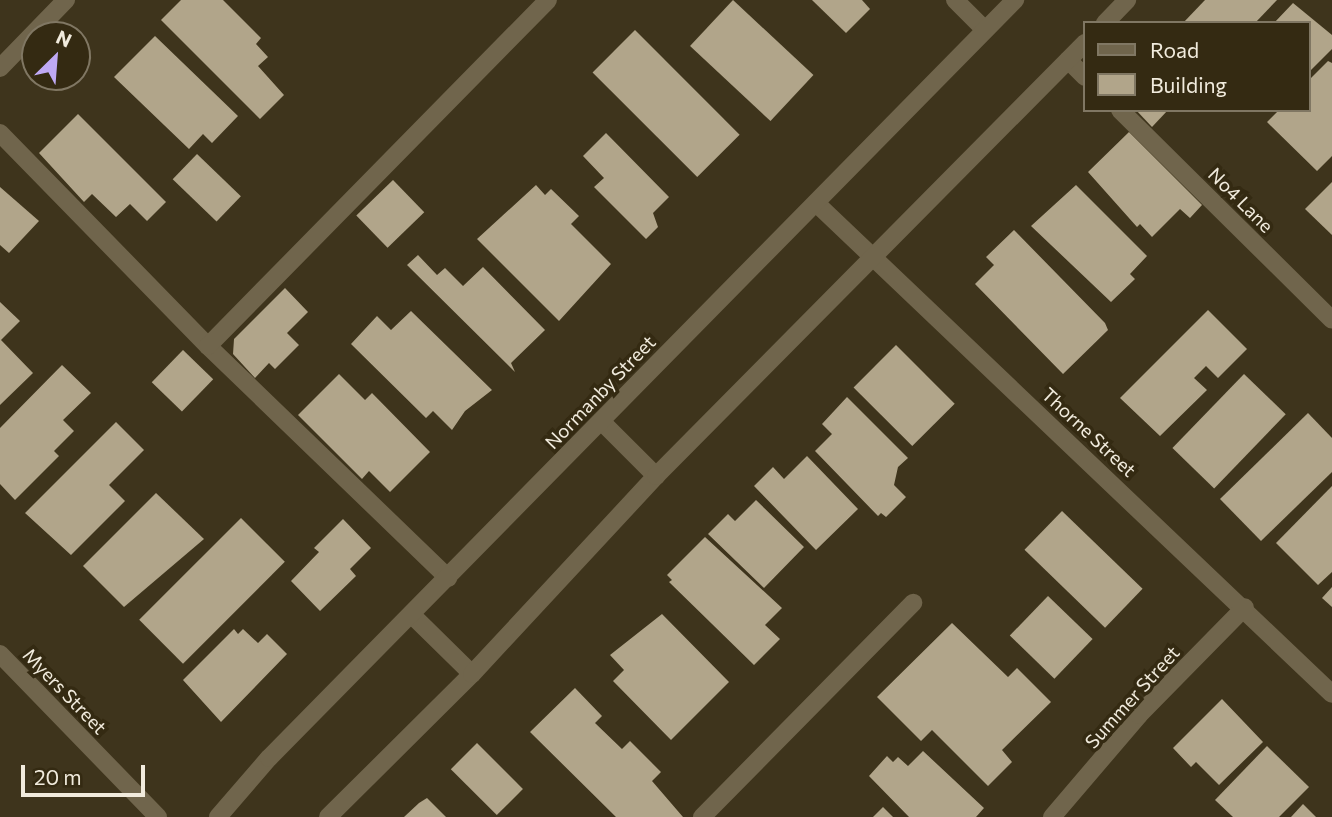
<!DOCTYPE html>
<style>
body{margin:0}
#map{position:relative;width:1332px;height:817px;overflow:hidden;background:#3e341c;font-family:Commissioner,sans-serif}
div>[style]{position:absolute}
.building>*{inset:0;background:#b1a58a;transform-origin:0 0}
.service>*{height:18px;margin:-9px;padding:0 9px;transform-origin:9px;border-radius:9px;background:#70654c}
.minor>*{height:18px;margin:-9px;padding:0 9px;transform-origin:9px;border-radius:9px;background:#70654c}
span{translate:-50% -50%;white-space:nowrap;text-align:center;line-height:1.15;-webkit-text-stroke:7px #342a12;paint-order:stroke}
.street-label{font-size:19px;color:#f1ebdd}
.legend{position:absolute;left:1083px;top:21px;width:228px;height:91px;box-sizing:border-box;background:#342a12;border:2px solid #807763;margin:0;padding:9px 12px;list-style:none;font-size:21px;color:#f1ebdd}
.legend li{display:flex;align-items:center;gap:14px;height:35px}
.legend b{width:35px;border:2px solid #807763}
.north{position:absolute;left:21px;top:21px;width:70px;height:70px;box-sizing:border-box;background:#342a12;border:2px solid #807763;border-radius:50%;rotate:25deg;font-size:19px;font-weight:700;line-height:28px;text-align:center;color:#f1ebdd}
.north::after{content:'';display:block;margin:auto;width:24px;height:32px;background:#bfa9f4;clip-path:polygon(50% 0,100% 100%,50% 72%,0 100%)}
.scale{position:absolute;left:21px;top:765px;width:124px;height:32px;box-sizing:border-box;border:4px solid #f1ebdd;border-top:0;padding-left:9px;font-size:21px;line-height:24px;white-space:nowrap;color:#f1ebdd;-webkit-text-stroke:5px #342a12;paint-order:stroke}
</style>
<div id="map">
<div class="building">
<div style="clip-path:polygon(181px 0,223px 0,261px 38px,256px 44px,268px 57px,258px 66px,284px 95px,260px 119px,161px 20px)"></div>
<div style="left:733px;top:0;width:110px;height:63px;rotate:43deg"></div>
<div style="clip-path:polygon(812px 0,862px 0,870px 9px,846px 33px)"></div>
<div style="clip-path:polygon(1205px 0,1277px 0,1255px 23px,1183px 23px)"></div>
<div style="clip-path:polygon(1293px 3px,1332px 35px,1332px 49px,1309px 72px,1309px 23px,1274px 23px)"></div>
<div style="left:635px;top:30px;width:148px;height:60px;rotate:45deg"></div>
<div style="clip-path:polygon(155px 36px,238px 116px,212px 143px,203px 134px,189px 149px,114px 77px)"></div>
<div style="clip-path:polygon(1328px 61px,1332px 63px,1332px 156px,1317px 171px,1267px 122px,1279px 110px,1309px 110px,1309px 80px)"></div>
<div style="clip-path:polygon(1136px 110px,1168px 110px,1152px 127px)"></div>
<div style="clip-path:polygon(78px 114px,166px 202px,147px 221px,130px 204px,116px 217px,92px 194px,84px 202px,39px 153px)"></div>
<div style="clip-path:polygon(1129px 132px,1202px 205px,1190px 218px,1180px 209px,1152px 237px,1140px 224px,1137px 227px,1088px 172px)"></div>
<div style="clip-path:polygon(606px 133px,669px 197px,653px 213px,658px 227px,646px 239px,594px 187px,604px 178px,583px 156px)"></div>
<div style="left:197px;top:154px;width:61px;height:35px;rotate:44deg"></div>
<div style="left:393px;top:180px;width:45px;height:51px;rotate:46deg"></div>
<div style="clip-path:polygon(1332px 182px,1332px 235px,1305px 209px)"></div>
<div style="clip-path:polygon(536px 185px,545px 195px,551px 189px,579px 216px,571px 224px,611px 264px,559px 321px,477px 239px)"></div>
<div style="clip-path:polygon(1076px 185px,1147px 256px,1130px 274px,1135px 279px,1111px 302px,1031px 226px)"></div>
<div style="clip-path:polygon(0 187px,39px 221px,9px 253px,0 245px)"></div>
<div style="clip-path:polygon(1014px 230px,1105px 323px,1108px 330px,1063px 374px,975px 284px,994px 265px,986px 257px)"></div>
<div style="clip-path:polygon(418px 255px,437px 275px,445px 268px,463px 286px,483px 267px,545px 330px,511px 363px,515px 372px,407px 265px)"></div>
<div style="clip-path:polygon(285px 288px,308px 312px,287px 333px,299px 345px,275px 369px,269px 363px,255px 378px,233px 354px,234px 339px)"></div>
<div style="clip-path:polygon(0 302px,20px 321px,1px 340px,33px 373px,0 405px)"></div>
<div style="clip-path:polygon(1208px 310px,1247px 349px,1218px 378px,1206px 366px,1194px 378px,1207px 390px,1160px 436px,1120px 398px)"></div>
<div style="clip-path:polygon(411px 311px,492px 390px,465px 411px,452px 430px,433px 411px,426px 418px,351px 344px,377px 316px,391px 330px)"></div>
<div style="left:896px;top:345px;width:83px;height:60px;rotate:45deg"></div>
<div style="left:183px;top:350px;width:42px;height:45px;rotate:44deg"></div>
<div style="clip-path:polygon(62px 365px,91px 393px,63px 420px,74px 431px,54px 451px,59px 456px,15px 500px,0 484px,0 428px)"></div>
<div style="clip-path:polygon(339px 374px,365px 400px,372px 393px,430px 452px,390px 492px,369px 471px,362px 479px,298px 415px)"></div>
<div style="left:1244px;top:374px;width:58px;height:103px;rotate:44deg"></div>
<div style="clip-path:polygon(847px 397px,908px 458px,898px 467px,894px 485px,906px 497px,886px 517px,881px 513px,878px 516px,815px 451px,832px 434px,822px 424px)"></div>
<div style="clip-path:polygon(1308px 413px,1332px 438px,1332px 472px,1261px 541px,1220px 499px)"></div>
<div style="clip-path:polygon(116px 422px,144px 450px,109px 485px,125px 501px,71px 555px,25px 513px)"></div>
<div style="clip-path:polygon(807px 456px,858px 509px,816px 550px,754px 486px,773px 467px,784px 479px)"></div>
<div style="clip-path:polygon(1332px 486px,1332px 572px,1318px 585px,1276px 543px)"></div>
<div style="clip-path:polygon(156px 493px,204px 539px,124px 607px,83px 566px)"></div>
<div style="clip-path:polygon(756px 500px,804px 547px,764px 588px,708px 534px,728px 514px,735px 521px)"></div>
<div style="left:1062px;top:511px;width:112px;height:54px;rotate:44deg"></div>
<div style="left:241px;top:518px;width:62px;height:144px;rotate:45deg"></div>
<div style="clip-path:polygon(343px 519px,371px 548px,350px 569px,356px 576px,320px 611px,291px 581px,319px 552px,314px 548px)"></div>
<div style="clip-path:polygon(705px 537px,782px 608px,765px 625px,780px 639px,754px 665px,669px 582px,672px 580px,667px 575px)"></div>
<div style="clip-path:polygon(1332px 587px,1332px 607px,1322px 598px)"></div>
<div style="left:1048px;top:596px;width:62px;height:55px;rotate:44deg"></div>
<div style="clip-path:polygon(662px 614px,729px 682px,671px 740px,613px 681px,624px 670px,610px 655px)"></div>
<div style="clip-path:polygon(952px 623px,1008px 677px,1017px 668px,1051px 702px,1002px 750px,1012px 762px,988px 786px,932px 730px,921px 741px,877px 697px)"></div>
<div style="clip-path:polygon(234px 629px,238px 634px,243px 629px,258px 643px,267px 634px,287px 654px,221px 722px,183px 680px)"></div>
<div style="clip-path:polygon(575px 688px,602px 716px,595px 723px,622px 749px,630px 741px,661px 772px,652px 781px,683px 817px,616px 817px,530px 732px)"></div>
<div style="clip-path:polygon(1222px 699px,1263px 742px,1219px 785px,1196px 762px,1191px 767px,1173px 748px)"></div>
<div style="left:477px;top:743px;width:65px;height:37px;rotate:45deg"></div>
<div style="clip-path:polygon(1267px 746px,1309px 787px,1279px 817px,1233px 817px,1215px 800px)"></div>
<div style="clip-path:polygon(923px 751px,984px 808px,976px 817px,909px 817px,869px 776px,887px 756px,893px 762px,898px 757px,908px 766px)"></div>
<div style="clip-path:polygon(427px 798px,446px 817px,404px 817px,419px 803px)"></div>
<div style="clip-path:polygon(1303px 804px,1316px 817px,1291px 817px)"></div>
<div style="clip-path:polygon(883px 807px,893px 817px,873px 817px)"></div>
</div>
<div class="service">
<div style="left:955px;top:0;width:42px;rotate:45deg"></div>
<div style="left:1068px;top:60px;width:24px;rotate:45deg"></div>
<div style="left:1120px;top:110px;width:298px;rotate:44.7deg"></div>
<div style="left:0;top:133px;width:298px;rotate:45.7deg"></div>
<div style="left:208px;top:346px;width:334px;rotate:44deg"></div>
<div style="left:208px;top:346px;width:485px;rotate:-45.5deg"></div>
<div style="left:601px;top:421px;width:78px;rotate:45deg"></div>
<div style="left:412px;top:615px;width:84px;rotate:44.5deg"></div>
<div style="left:702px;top:817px;width:301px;rotate:-45.4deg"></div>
</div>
<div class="minor">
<div style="left:1105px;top:23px;width:32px;rotate:-46deg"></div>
<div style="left:0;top:68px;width:95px;rotate:-45.9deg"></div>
<div style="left:816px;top:203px;width:712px;rotate:43.58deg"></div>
<div style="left:0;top:654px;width:227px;rotate:45.9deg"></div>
<div style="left:218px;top:817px;width:78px;rotate:-49.2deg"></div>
<div style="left:269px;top:758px;width:1064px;rotate:-45.46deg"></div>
<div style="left:328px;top:817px;width:203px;rotate:-44.8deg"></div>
<div style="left:472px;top:674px;width:270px;rotate:-47.1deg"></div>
<div style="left:656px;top:476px;width:610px;rotate:-45.27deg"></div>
<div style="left:1052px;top:817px;width:134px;rotate:-49.5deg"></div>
<div style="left:1139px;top:715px;width:151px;rotate:-45.5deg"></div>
</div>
<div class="street-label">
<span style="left:1241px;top:200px;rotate:45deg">No4 Lane</span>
<span style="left:600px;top:392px;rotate:-46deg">Normanby Street</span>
<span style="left:1089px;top:432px;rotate:43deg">Thorne Street</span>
<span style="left:65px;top:691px;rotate:46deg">Myers Street</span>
<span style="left:1132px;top:697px;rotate:-48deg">Summer Street</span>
</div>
<ul class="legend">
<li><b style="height:9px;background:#70654c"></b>Road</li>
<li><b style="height:19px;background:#b1a58a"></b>Building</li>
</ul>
<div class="north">N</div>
<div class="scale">20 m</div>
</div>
